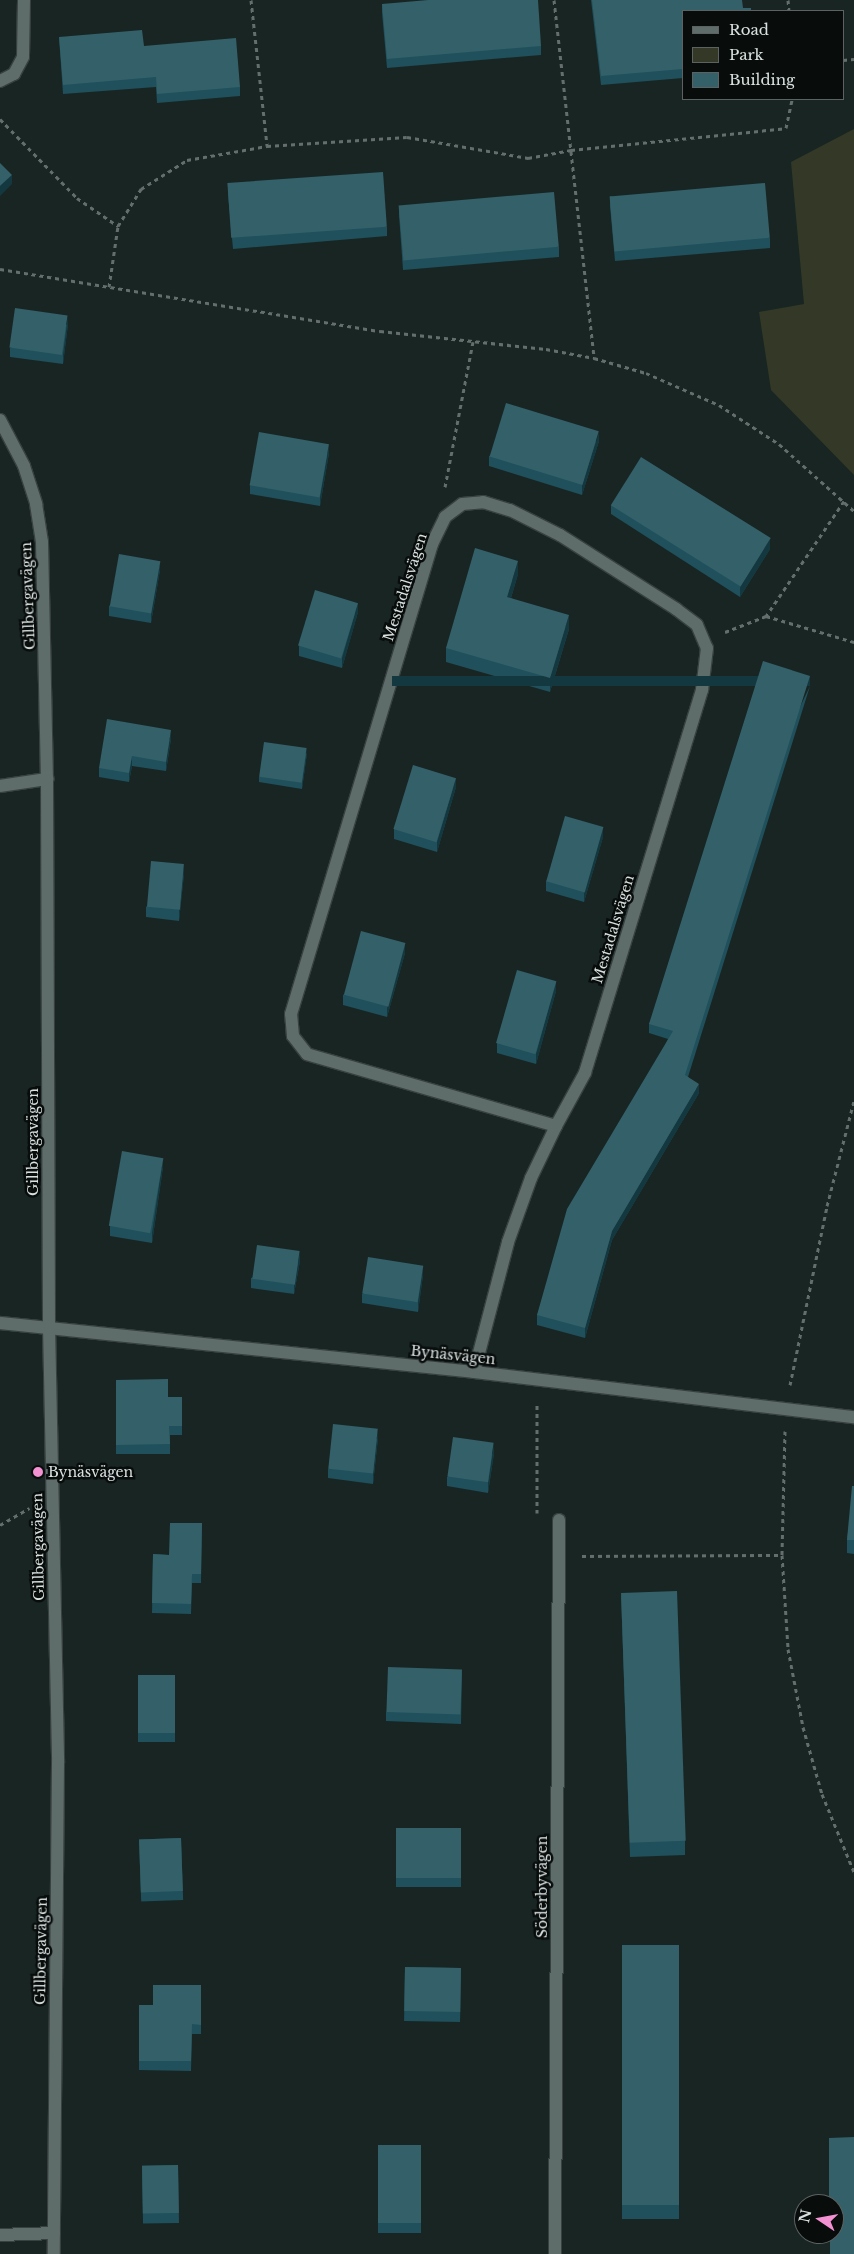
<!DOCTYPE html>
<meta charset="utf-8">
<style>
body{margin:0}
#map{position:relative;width:854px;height:2254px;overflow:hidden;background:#182523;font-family:"Libre Baskerville",serif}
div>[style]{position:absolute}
.green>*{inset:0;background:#333926}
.path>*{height:3px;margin-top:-1.5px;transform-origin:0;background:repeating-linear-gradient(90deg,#646f6d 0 4px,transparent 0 8px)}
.roads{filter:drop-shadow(1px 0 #374140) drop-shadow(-1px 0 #374140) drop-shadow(0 1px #374140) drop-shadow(0 -1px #374140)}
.minor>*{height:12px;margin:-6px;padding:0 6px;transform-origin:6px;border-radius:6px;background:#5e6d6a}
.wall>*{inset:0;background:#1f505b;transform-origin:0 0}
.shaded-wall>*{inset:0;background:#14383f;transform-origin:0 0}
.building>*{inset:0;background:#336069;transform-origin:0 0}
.dots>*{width:14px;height:14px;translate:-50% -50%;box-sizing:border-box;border:2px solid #080d0c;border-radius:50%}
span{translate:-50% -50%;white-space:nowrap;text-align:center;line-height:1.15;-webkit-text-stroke:5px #080d0c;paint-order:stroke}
.street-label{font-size:14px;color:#d9e1e0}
.poi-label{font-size:14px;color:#d9e1e0}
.left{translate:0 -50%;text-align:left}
.legend{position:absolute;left:682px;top:10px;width:162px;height:90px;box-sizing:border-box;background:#080d0c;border:1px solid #5c6261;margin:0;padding:6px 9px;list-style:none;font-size:15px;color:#d9e1e0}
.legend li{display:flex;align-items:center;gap:10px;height:25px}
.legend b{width:25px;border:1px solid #5c6261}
.north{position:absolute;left:794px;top:2194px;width:50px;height:50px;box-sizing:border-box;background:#080d0c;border:1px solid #5c6261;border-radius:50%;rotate:282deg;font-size:14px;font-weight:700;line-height:20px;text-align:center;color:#d9e1e0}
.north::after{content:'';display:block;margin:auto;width:18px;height:22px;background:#f491d3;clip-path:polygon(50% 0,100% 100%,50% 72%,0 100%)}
</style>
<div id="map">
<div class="green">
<div style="clip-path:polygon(854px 129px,854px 475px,771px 390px,759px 312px,804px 304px,791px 162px)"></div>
</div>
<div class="path">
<div style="left:251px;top:0;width:147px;rotate:83.7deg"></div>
<div style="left:554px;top:0;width:360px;rotate:83.6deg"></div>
<div style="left:788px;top:0;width:11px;rotate:85deg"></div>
<div style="left:843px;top:60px;width:11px;rotate:-5deg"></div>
<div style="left:0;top:119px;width:110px;rotate:45.7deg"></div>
<div style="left:77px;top:198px;width:50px;rotate:34.3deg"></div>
<div style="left:0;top:269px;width:385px;rotate:9.3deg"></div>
<div style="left:380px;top:331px;width:167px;rotate:6.2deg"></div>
<div style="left:546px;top:349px;width:49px;rotate:10.6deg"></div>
<div style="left:594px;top:358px;width:54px;rotate:16.1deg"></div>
<div style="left:646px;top:373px;width:80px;rotate:23.7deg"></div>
<div style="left:719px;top:405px;width:72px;rotate:33deg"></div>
<div style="left:779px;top:444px;width:101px;rotate:41.8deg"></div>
<div style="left:109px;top:287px;width:62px;rotate:-81.6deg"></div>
<div style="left:118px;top:226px;width:44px;rotate:-58.1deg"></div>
<div style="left:141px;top:189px;width:54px;rotate:-32.2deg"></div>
<div style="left:187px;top:160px;width:81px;rotate:-9.9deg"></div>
<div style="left:267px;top:146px;width:140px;rotate:-3.7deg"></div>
<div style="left:407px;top:137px;width:123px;rotate:9.8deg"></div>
<div style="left:528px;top:158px;width:44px;rotate:-10.5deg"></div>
<div style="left:571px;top:150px;width:216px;rotate:-5.8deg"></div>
<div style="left:786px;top:128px;width:30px;rotate:-78deg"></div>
<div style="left:445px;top:487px;width:148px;rotate:-79.1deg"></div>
<div style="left:844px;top:501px;width:139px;rotate:124.1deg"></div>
<div style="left:766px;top:616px;width:92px;rotate:16.5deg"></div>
<div style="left:725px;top:632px;width:44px;rotate:-21.3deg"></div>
<div style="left:790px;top:1385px;width:183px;rotate:-78.3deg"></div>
<div style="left:827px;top:1206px;width:108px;rotate:-75.6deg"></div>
<div style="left:785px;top:1431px;width:124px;rotate:91.4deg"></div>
<div style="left:782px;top:1555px;width:94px;rotate:86.3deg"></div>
<div style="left:788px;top:1649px;width:79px;rotate:79.1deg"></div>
<div style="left:803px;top:1727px;width:70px;rotate:74.2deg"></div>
<div style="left:822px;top:1794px;width:84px;rotate:67.7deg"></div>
<div style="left:537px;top:1513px;width:109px;rotate:-90deg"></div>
<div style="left:0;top:1525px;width:34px;rotate:-30deg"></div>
<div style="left:582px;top:1556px;width:200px;rotate:-0.3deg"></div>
</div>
<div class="roads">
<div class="minor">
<div style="left:0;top:81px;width:16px;rotate:-27deg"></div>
<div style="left:14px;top:74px;width:19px;rotate:-62deg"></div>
<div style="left:23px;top:57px;width:57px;rotate:-89deg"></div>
<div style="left:0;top:420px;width:52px;rotate:62.4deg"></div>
<div style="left:24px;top:466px;width:40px;rotate:72deg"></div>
<div style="left:36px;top:504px;width:38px;rotate:81deg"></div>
<div style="left:42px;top:542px;width:237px;rotate:88.8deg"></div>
<div style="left:47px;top:779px;width:547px;rotate:89.79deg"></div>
<div style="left:49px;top:1326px;width:437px;rotate:88.8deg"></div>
<div style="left:58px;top:1763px;width:491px;rotate:90.5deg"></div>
<div style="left:0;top:786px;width:48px;rotate:-8.5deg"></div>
<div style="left:0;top:1323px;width:477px;rotate:5.9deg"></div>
<div style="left:474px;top:1372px;width:383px;rotate:6.8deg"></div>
<div style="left:474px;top:1372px;width:134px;rotate:-75.3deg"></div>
<div style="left:508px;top:1242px;width:68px;rotate:-70.2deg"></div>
<div style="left:531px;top:1178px;width:58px;rotate:-64.3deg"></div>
<div style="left:556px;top:1126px;width:259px;rotate:-163.9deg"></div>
<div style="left:307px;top:1054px;width:23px;rotate:-128deg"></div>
<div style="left:293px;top:1036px;width:22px;rotate:-95deg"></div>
<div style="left:291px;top:1014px;width:491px;rotate:-73.3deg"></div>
<div style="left:432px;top:544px;width:30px;rotate:-64deg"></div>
<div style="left:445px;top:517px;width:21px;rotate:-37deg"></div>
<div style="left:462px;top:504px;width:21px;rotate:-5deg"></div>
<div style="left:483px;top:502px;width:28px;rotate:17deg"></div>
<div style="left:510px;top:510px;width:56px;rotate:26.6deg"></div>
<div style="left:560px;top:535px;width:138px;rotate:32.5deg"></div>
<div style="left:676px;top:609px;width:26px;rotate:37deg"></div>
<div style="left:697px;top:625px;width:25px;rotate:67deg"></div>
<div style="left:707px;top:648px;width:42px;rotate:96.8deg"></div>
<div style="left:702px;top:690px;width:400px;rotate:107deg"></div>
<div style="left:585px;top:1073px;width:60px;rotate:118.7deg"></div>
<div style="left:0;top:2235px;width:54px;rotate:-2.1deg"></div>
<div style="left:555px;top:2254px;width:734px;rotate:-89.69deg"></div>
</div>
</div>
<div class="wall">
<div style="clip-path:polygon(591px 0,742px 0,683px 11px,683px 78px,601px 85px)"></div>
<div style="clip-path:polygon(382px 4px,541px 46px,541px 55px,387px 68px,382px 13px)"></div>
<div style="clip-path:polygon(59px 37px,144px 46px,240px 87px,240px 96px,157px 103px,156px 87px,63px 94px)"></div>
<div style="clip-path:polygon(228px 185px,387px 227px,387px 236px,233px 249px,228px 194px)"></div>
<div style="clip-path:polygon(610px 196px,770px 238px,770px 248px,615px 261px,610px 206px)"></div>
<div style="clip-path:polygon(399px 206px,559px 247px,559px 257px,403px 270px,399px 215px)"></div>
<div style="clip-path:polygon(68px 324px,63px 364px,10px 357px,10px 348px)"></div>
<div style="clip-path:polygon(599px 441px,582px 495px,489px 466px,489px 456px)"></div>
<div style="clip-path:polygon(329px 453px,320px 506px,250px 494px,250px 485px)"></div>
<div style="clip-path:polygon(611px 505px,770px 549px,740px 597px,611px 514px)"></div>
<div style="clip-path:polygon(160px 570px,151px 623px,109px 616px,109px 606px)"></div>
<div style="clip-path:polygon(518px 574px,511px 598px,569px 629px,550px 692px,446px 662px,446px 648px)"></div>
<div style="clip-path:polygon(358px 612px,342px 668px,299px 656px,299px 646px)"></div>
<div style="clip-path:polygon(810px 686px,688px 1077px,699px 1093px,612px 1240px,585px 1338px,537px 1325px,537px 1315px,668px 1039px,649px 1033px,649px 1024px)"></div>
<div style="clip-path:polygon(171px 739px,166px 771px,132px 766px,129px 782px,99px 777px,99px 768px)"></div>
<div style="clip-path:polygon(307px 753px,302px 789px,259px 782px,259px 777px)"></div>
<div style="clip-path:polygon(456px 787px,437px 852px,394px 839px,394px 829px)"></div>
<div style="clip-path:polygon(603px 837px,584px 902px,546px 891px,546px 881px)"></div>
<div style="clip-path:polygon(184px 874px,179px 921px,146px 917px,146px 907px)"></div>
<div style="clip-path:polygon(405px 953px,387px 1017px,343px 1005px,343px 995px)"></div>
<div style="clip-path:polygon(556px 991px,536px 1064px,497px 1053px,497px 1043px)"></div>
<div style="clip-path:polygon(163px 1167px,152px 1243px,110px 1236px,110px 1226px)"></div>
<div style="clip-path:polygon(300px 1261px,294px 1294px,251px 1288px,251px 1278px)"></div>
<div style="clip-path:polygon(423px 1275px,418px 1312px,362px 1303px,362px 1294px)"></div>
<div style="clip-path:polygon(116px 1380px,168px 1397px,182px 1397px,182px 1435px,170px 1435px,170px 1454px,116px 1454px)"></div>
<div style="clip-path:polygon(378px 1438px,373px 1484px,328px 1478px,328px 1469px)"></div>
<div style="clip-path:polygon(494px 1453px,488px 1493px,447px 1486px,447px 1477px)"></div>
<div style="clip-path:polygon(854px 1486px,854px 1554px,847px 1553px,847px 1540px)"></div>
<div style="clip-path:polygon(202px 1523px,201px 1583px,192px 1583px,191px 1614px,152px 1613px,153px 1554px,169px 1555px)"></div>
<div style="clip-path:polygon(621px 1593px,685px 1841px,685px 1855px,630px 1857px)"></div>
<div style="clip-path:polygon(462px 1670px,461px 1724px,386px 1721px,386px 1712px)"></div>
<div style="left:138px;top:1675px;width:37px;height:67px"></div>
<div style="left:396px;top:1828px;width:65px;height:59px"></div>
<div style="left:181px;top:1838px;width:62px;height:42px;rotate:88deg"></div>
<div style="left:622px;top:1945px;width:57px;height:274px"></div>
<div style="left:405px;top:1967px;width:56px;height:54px;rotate:1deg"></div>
<div style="clip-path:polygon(201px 1985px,201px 2034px,192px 2034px,191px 2071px,139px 2070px,139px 2005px,153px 2005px)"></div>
<div style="left:378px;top:2145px;width:43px;height:88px"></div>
<div style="left:178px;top:2165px;width:58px;height:36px;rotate:89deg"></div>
</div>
<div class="shaded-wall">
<div style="clip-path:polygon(12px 175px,12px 184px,0 196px,0 186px)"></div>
<div style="clip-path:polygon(68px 315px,68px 324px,63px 364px,63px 355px)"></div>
<div style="clip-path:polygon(599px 432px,599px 441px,582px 495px,582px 485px)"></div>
<div style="clip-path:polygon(329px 444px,329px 453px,320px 506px,320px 497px)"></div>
<div style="clip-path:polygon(770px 539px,770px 549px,740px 597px,740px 587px)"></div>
<div style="clip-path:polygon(160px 561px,160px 570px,151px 623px,151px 613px)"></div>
<div style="clip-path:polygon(518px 561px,518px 574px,507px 611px,507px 597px)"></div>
<div style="clip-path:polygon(358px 603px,358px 612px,342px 668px,342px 658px)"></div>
<div style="clip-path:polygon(569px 615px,569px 629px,550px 692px,550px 678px)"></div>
<div style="left:810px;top:676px;width:10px;height:418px;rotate:90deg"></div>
<div style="clip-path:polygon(171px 730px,171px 739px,166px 771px,166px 762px)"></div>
<div style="clip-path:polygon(307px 748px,307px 753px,302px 789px,302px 784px)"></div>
<div style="clip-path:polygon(132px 756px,132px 766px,129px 782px,129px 773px)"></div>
<div style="clip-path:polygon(456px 778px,456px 787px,437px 852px,437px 842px)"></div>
<div style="clip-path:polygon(603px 827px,603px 837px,584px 902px,584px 892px)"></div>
<div style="clip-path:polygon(184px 864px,184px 874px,179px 921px,179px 911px)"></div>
<div style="clip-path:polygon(405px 943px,405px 953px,387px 1017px,387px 1008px)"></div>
<div style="clip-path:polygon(556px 981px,556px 991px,536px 1064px,536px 1054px)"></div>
<div style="clip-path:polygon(699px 1084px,699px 1093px,612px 1240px,585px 1338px,585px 1328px,612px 1231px)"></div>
<div style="clip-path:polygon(163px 1158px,163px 1167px,152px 1243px,152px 1233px)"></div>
<div style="clip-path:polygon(300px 1251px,300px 1261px,294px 1294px,294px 1285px)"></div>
<div style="clip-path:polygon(423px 1266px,423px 1275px,418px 1312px,418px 1302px)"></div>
<div style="clip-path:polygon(378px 1429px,378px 1438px,373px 1484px,373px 1474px)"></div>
<div style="clip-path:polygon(494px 1443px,494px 1453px,488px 1493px,488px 1483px)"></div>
</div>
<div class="building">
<div style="clip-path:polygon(428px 0,538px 0,541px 46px,387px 59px,382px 4px)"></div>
<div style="clip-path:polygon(592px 0,742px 0,743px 8px,751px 8px,751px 11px,683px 11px,683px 69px,601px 76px)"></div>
<div style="clip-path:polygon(142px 30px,144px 46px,236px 38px,240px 87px,157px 94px,156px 77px,63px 85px,59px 37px)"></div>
<div style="clip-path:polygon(0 163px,12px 175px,0 186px)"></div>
<div style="left:383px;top:172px;width:55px;height:156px;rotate:86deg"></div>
<div style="left:765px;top:183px;width:55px;height:156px;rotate:85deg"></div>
<div style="left:554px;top:192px;width:55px;height:156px;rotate:85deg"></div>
<div style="left:15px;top:308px;width:53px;height:40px;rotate:8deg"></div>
<div style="left:506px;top:403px;width:97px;height:56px;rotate:17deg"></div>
<div style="left:259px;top:432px;width:71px;height:54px;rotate:10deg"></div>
<div style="left:641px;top:457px;width:153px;height:57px;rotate:32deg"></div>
<div style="clip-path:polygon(475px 548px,518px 561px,507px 597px,569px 615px,550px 678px,446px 648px)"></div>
<div style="left:119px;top:554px;width:42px;height:53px;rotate:10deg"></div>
<div style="left:315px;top:590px;width:45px;height:58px;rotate:17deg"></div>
<div style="clip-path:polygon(763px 661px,810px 676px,685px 1075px,699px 1084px,612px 1231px,585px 1328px,537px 1315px,567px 1209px,673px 1031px,649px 1024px)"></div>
<div style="clip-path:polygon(107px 719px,171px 730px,166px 762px,132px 756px,129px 773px,99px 768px)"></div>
<div style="left:264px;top:742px;width:43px;height:35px;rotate:8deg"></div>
<div style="left:413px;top:765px;width:45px;height:67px;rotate:17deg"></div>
<div style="left:565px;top:816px;width:40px;height:68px;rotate:16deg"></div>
<div style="left:151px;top:861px;width:33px;height:46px;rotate:5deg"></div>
<div style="left:361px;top:931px;width:46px;height:66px;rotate:15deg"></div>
<div style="left:517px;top:970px;width:41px;height:76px;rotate:16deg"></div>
<div style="left:122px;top:1151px;width:42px;height:76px;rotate:10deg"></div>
<div style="left:257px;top:1245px;width:43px;height:34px;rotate:8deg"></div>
<div style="left:368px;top:1257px;width:56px;height:37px;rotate:9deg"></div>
<div style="clip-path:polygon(168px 1379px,168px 1397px,182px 1397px,182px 1426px,169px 1426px,170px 1444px,116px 1445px,116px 1380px)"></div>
<div style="left:333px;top:1424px;width:45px;height:45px;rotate:6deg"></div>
<div style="left:453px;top:1437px;width:41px;height:40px;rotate:8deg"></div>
<div style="clip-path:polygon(852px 1486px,854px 1486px,854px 1540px,847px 1540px)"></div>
<div style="clip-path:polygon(170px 1523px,202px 1523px,201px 1574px,192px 1574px,191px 1604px,152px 1603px,153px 1554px,169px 1555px)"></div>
<div style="left:677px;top:1591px;width:250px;height:56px;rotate:88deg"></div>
<div style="left:388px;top:1667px;width:74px;height:45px;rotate:2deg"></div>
<div style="left:138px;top:1675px;width:37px;height:58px"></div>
<div style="left:396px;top:1828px;width:65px;height:50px"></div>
<div style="left:181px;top:1838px;width:53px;height:42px;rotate:88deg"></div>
<div style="left:622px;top:1945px;width:57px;height:260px"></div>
<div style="left:405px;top:1967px;width:56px;height:44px;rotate:1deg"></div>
<div style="clip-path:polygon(153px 1985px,201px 1985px,201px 2025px,192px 2024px,191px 2061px,139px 2061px,139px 2005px,153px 2005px)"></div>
<div style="clip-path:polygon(854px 2137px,854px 2254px,830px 2254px,830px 2234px,834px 2234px,834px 2204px,829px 2204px,829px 2138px)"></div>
<div style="left:378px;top:2145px;width:43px;height:78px"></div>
<div style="left:178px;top:2165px;width:48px;height:36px;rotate:89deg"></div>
</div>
<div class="dots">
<div style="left:38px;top:1472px;background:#f491d3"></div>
</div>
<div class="street-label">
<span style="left:405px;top:587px;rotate:-72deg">Mestadalsvägen</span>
<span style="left:28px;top:596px;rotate:-92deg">Gillbergavägen</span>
<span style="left:613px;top:929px;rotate:-73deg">Mestadalsvägen</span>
<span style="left:33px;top:1142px;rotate:-90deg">Gillbergavägen</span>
<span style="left:453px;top:1355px;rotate:6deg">Bynäsvägen</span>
<span style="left:38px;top:1547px;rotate:-91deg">Gillbergavägen</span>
<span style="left:542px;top:1887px;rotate:-90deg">Söderbyvägen</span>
<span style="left:41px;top:1951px;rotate:-89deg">Gillbergavägen</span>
</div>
<div class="poi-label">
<span class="left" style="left:48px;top:1472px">Bynäsvägen</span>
</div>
<ul class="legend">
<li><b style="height:6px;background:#5e6d6a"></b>Road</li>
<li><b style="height:14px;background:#333926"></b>Park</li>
<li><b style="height:14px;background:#336069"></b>Building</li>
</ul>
<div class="north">N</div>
</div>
